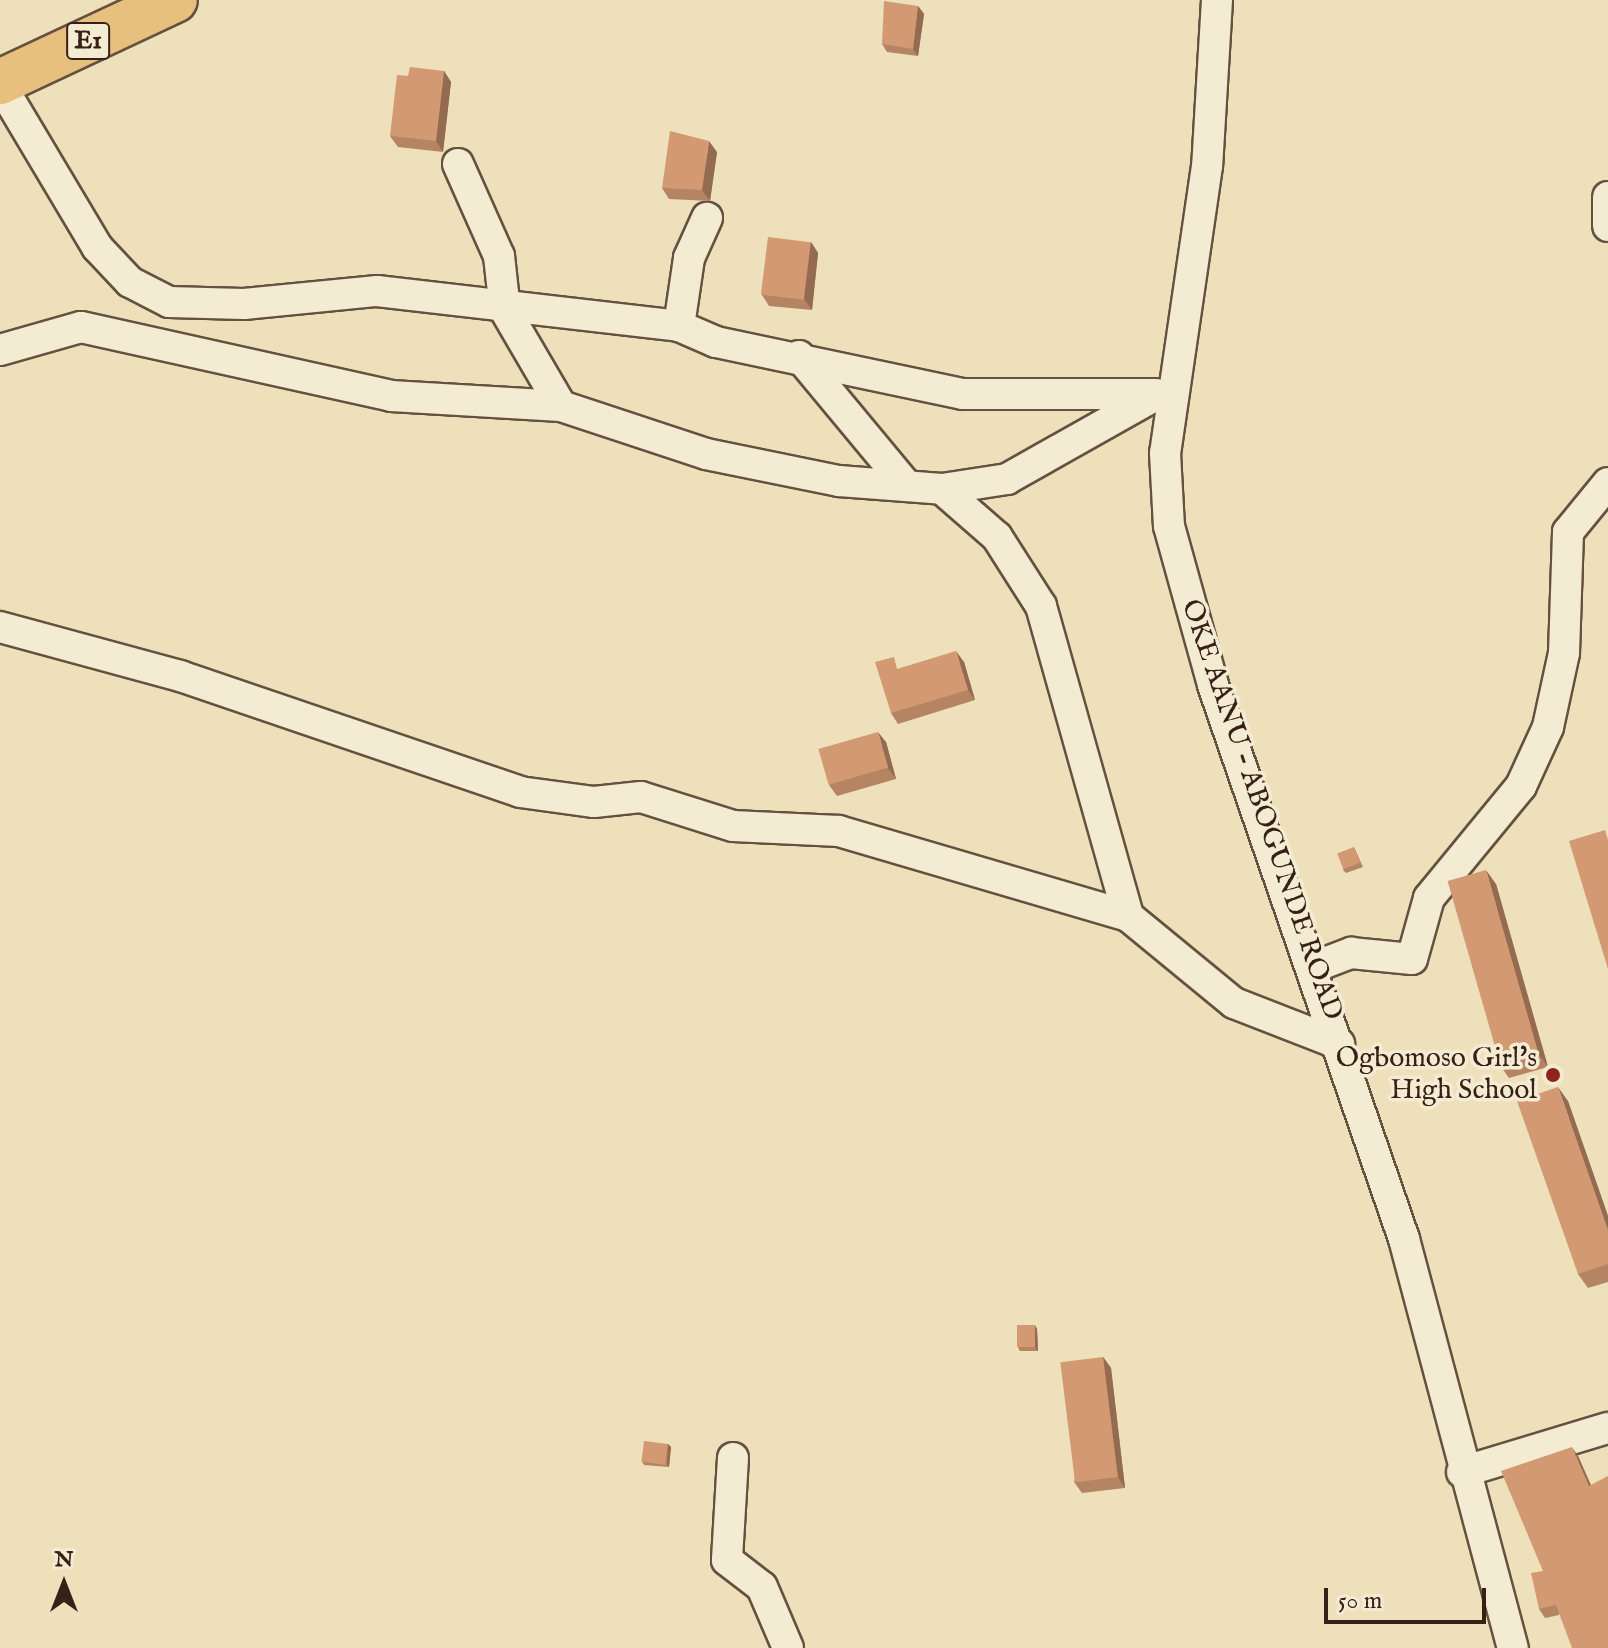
<!DOCTYPE html>
<style>
body{margin:0}
#map{position:relative;width:1608px;height:1648px;overflow:hidden;background:#eee0bb;font-family:"IM FELL English",serif}
div>[style]{position:absolute}
.roads{filter:drop-shadow(2px 0 #655140) drop-shadow(-2px 0 #655140) drop-shadow(0 2px #655140) drop-shadow(0 -2px #655140)}
.minor>*{height:30px;margin:-15px;padding:0 15px;transform-origin:15px;border-radius:15px;background:#f4ebd3}
.highway>*{height:44px;margin:-22px;padding:0 22px;transform-origin:22px;border-radius:22px;background:#e7c07e}
.wall>*{inset:0;background:#b58463}
.shaded-wall>*{inset:0;background:#936b50}
.building>*{inset:0;background:#d29973;transform-origin:0 0}
.dots>*{width:22px;height:22px;translate:-50% -50%;box-sizing:border-box;border:4px solid #f4ebd3;border-radius:50%}
span{translate:-50% -50%;white-space:nowrap;text-align:center;line-height:1.15;-webkit-text-stroke:7px #f4ebd3;paint-order:stroke}
.shield-label span{padding:2px 6px;background:#f4ebd3;border:2px solid;border-radius:6px;-webkit-text-stroke-width:0}
.shield-label{font-size:26px;color:#372117;font-weight:700}
.street-label{font-size:28px;color:#372117}
.poi-label{font-size:28px;color:#372117}
.right{translate:-100% -50%;text-align:right}
.north{position:absolute;left:24px;top:1544px;width:80px;height:80px;-webkit-text-stroke:6px #f4ebd3;paint-order:stroke;rotate:0deg;font-size:22px;font-weight:700;line-height:32px;text-align:center;color:#372117}
.north::after{content:'';display:block;margin:auto;width:28px;height:36px;background:#372117;clip-path:polygon(50% 0,100% 100%,50% 72%,0 100%)}
.scale{position:absolute;left:1324px;top:1588px;width:162px;height:36px;box-sizing:border-box;border:4px solid #372117;border-top:0;padding-left:10px;font-size:24px;line-height:28px;white-space:nowrap;color:#372117;-webkit-text-stroke:6px #f4ebd3;paint-order:stroke}
</style>
<div id="map">
<div class="roads">
<div class="minor">
<div style="left:1217px;top:0;width:166px;rotate:93.4deg"></div>
<div style="left:1207px;top:166px;width:290px;rotate:98.3deg"></div>
<div style="left:1165px;top:453px;width:73px;rotate:86.9deg"></div>
<div style="left:1169px;top:526px;width:165px;rotate:74.5deg"></div>
<div style="left:1213px;top:685px;width:586px;rotate:70.98deg"></div>
<div style="left:1404px;top:1239px;width:423px;rotate:75.1deg"></div>
<div style="left:0;top:84px;width:190px;rotate:59.2deg"></div>
<div style="left:97px;top:247px;width:48px;rotate:46.7deg"></div>
<div style="left:130px;top:282px;width:44px;rotate:27.1deg"></div>
<div style="left:169px;top:302px;width:75px;rotate:1.5deg"></div>
<div style="left:244px;top:304px;width:134px;rotate:-5.6deg"></div>
<div style="left:377px;top:291px;width:304px;rotate:6.6deg"></div>
<div style="left:679px;top:326px;width:40px;rotate:23.4deg"></div>
<div style="left:716px;top:342px;width:251px;rotate:11.9deg"></div>
<div style="left:962px;top:394px;width:194px"></div>
<div style="left:458px;top:164px;width:101px;rotate:66deg"></div>
<div style="left:499px;top:256px;width:54px;rotate:83.7deg"></div>
<div style="left:505px;top:310px;width:111px;rotate:59.7deg"></div>
<div style="left:1608px;top:197px;width:29px;rotate:90deg"></div>
<div style="left:679px;top:326px;width:69px;rotate:-81.6deg"></div>
<div style="left:689px;top:258px;width:44px;rotate:-65.8deg"></div>
<div style="left:0;top:350px;width:84px;rotate:-15.9deg"></div>
<div style="left:81px;top:327px;width:318px;rotate:12.5deg"></div>
<div style="left:391px;top:396px;width:170px;rotate:3.4deg"></div>
<div style="left:561px;top:406px;width:153px;rotate:18.3deg"></div>
<div style="left:706px;top:454px;width:136px;rotate:11.5deg"></div>
<div style="left:839px;top:481px;width:103px;rotate:4.4deg"></div>
<div style="left:942px;top:489px;width:66px;rotate:-8.7deg"></div>
<div style="left:1007px;top:479px;width:163px;rotate:-29.4deg"></div>
<div style="left:799px;top:356px;width:169px;rotate:50.3deg"></div>
<div style="left:942px;top:489px;width:73px;rotate:41.1deg"></div>
<div style="left:997px;top:537px;width:82px;rotate:57.5deg"></div>
<div style="left:1041px;top:606px;width:322px;rotate:74.3deg"></div>
<div style="left:0;top:627px;width:187px;rotate:15.2deg"></div>
<div style="left:180px;top:676px;width:359px;rotate:18.8deg"></div>
<div style="left:520px;top:792px;width:75px;rotate:7.7deg"></div>
<div style="left:594px;top:802px;width:47px;rotate:-6.1deg"></div>
<div style="left:641px;top:797px;width:96px;rotate:17.5deg"></div>
<div style="left:733px;top:826px;width:106px;rotate:2.7deg"></div>
<div style="left:839px;top:831px;width:301px;rotate:16.4deg"></div>
<div style="left:1128px;top:916px;width:137px;rotate:39.4deg"></div>
<div style="left:1234px;top:1003px;width:113px;rotate:21.3deg"></div>
<div style="left:1314px;top:967px;width:40px;rotate:-21deg"></div>
<div style="left:1351px;top:953px;width:61px;rotate:5.6deg"></div>
<div style="left:1412px;top:959px;width:63px;rotate:-74.4deg"></div>
<div style="left:1429px;top:898px;width:145px;rotate:-50.6deg"></div>
<div style="left:1521px;top:786px;width:65px;rotate:-65.4deg"></div>
<div style="left:1548px;top:727px;width:76px;rotate:-77.8deg"></div>
<div style="left:1564px;top:653px;width:121px;rotate:-88.1deg"></div>
<div style="left:1568px;top:532px;width:63px;rotate:-50.8deg"></div>
<div style="left:733px;top:1458px;width:102px;rotate:93.4deg"></div>
<div style="left:727px;top:1560px;width:44px;rotate:37.6deg"></div>
<div style="left:762px;top:1587px;width:66px;rotate:66.9deg"></div>
<div style="left:1462px;top:1472px;width:152px;rotate:-16.8deg"></div>
</div>
<div class="highway">
<div style="left:0;top:82px;width:193px;rotate:-25.1deg"></div>
</div>
</div>
<div class="wall">
<div style="clip-path:polygon(918px 6px,924px 14px,918px 56px,887px 52px,882px 44px)"></div>
<div style="clip-path:polygon(444px 71px,451px 82px,443px 152px,398px 147px,390px 136px,408px 76px)"></div>
<div style="clip-path:polygon(717px 152px,710px 201px,669px 199px,662px 188px)"></div>
<div style="clip-path:polygon(811px 242px,818px 253px,812px 310px,769px 306px,762px 295px)"></div>
<div style="clip-path:polygon(964px 662px,975px 700px,898px 724px,891px 713px,901px 668px)"></div>
<div style="clip-path:polygon(886px 742px,896px 779px,837px 796px,829px 785px)"></div>
<div style="clip-path:polygon(1354px 847px,1363px 867px,1346px 873px,1343px 870px)"></div>
<div style="clip-path:polygon(1496px 884px,1548px 1067px,1509px 1078px,1499px 1064px)"></div>
<div style="clip-path:polygon(1568px 1101px,1608px 1216px,1608px 1282px,1588px 1288px,1578px 1274px)"></div>
<div style="clip-path:polygon(1037px 1329px,1038px 1351px,1020px 1351px,1018px 1348px)"></div>
<div style="clip-path:polygon(1103px 1357px,1111px 1368px,1125px 1488px,1082px 1493px,1074px 1482px)"></div>
<div style="clip-path:polygon(668px 1444px,671px 1447px,669px 1467px,644px 1465px,642px 1462px)"></div>
<div style="clip-path:polygon(1578px 1456px,1591px 1485px,1559px 1615px,1545px 1618px,1539px 1609px,1543px 1571px)"></div>
</div>
<div class="shaded-wall">
<div style="clip-path:polygon(918px 6px,924px 14px,918px 56px,913px 49px)"></div>
<div style="clip-path:polygon(444px 71px,451px 82px,443px 152px,436px 141px)"></div>
<div style="clip-path:polygon(709px 141px,717px 152px,710px 201px,702px 190px)"></div>
<div style="clip-path:polygon(811px 242px,818px 253px,812px 310px,804px 299px)"></div>
<div style="clip-path:polygon(956px 651px,964px 662px,975px 700px,968px 690px)"></div>
<div style="clip-path:polygon(878px 732px,886px 742px,896px 779px,888px 768px)"></div>
<div style="clip-path:polygon(1486px 870px,1496px 884px,1548px 1067px,1538px 1053px)"></div>
<div style="clip-path:polygon(1558px 1087px,1568px 1101px,1608px 1216px,1608px 1230px)"></div>
<div style="clip-path:polygon(1035px 1325px,1037px 1329px,1038px 1351px,1035px 1347px)"></div>
<div style="clip-path:polygon(1103px 1357px,1111px 1368px,1125px 1488px,1118px 1477px)"></div>
<div style="clip-path:polygon(668px 1444px,671px 1447px,669px 1467px,667px 1464px)"></div>
<div style="clip-path:polygon(1572px 1447px,1578px 1456px,1595px 1495px,1589px 1486px)"></div>
</div>
<div class="building">
<div style="clip-path:polygon(884px 1px,918px 6px,913px 49px,882px 44px)"></div>
<div style="clip-path:polygon(410px 67px,444px 71px,436px 141px,390px 136px,397px 75px,408px 76px)"></div>
<div style="clip-path:polygon(670px 131px,709px 141px,702px 190px,662px 188px)"></div>
<div style="left:768px;top:237px;width:43px;height:58px;rotate:7deg"></div>
<div style="clip-path:polygon(956px 651px,968px 690px,891px 713px,875px 662px,894px 657px,897px 669px)"></div>
<div style="left:878px;top:732px;width:37px;height:62px;rotate:74deg"></div>
<div style="clip-path:polygon(1605px 830px,1608px 840px,1608px 969px,1569px 841px)"></div>
<div style="left:1354px;top:847px;width:17px;height:18px;rotate:69deg"></div>
<div style="left:1486px;top:870px;width:190px;height:40px;rotate:74deg"></div>
<div style="clip-path:polygon(1558px 1087px,1608px 1230px,1608px 1264px,1578px 1274px,1517px 1101px)"></div>
<div style="left:1035px;top:1325px;width:22px;height:18px;rotate:90deg"></div>
<div style="left:1103px;top:1357px;width:121px;height:43px;rotate:83deg"></div>
<div style="left:644px;top:1441px;width:24px;height:21px;rotate:7deg"></div>
<div style="clip-path:polygon(1572px 1447px,1589px 1486px,1608px 1476px,1608px 1648px,1572px 1648px,1556px 1605px,1539px 1609px,1531px 1573px,1543px 1571px,1501px 1471px)"></div>
</div>
<div class="dots">
<div style="left:1553px;top:1075px;background:#8f2418"></div>
</div>
<div class="shield-label">
<span style="left:88px;top:41px">E1</span>
</div>
<div class="street-label">
<span style="left:1261px;top:810px;rotate:71deg">OKE AANU - ABOGUNDE ROAD</span>
</div>
<div class="poi-label">
<span class="right" style="left:1537px;top:1075px">Ogbomoso Girl's<br>High School</span>
</div>
<div class="north">N</div>
<div class="scale">50 m</div>
</div>
